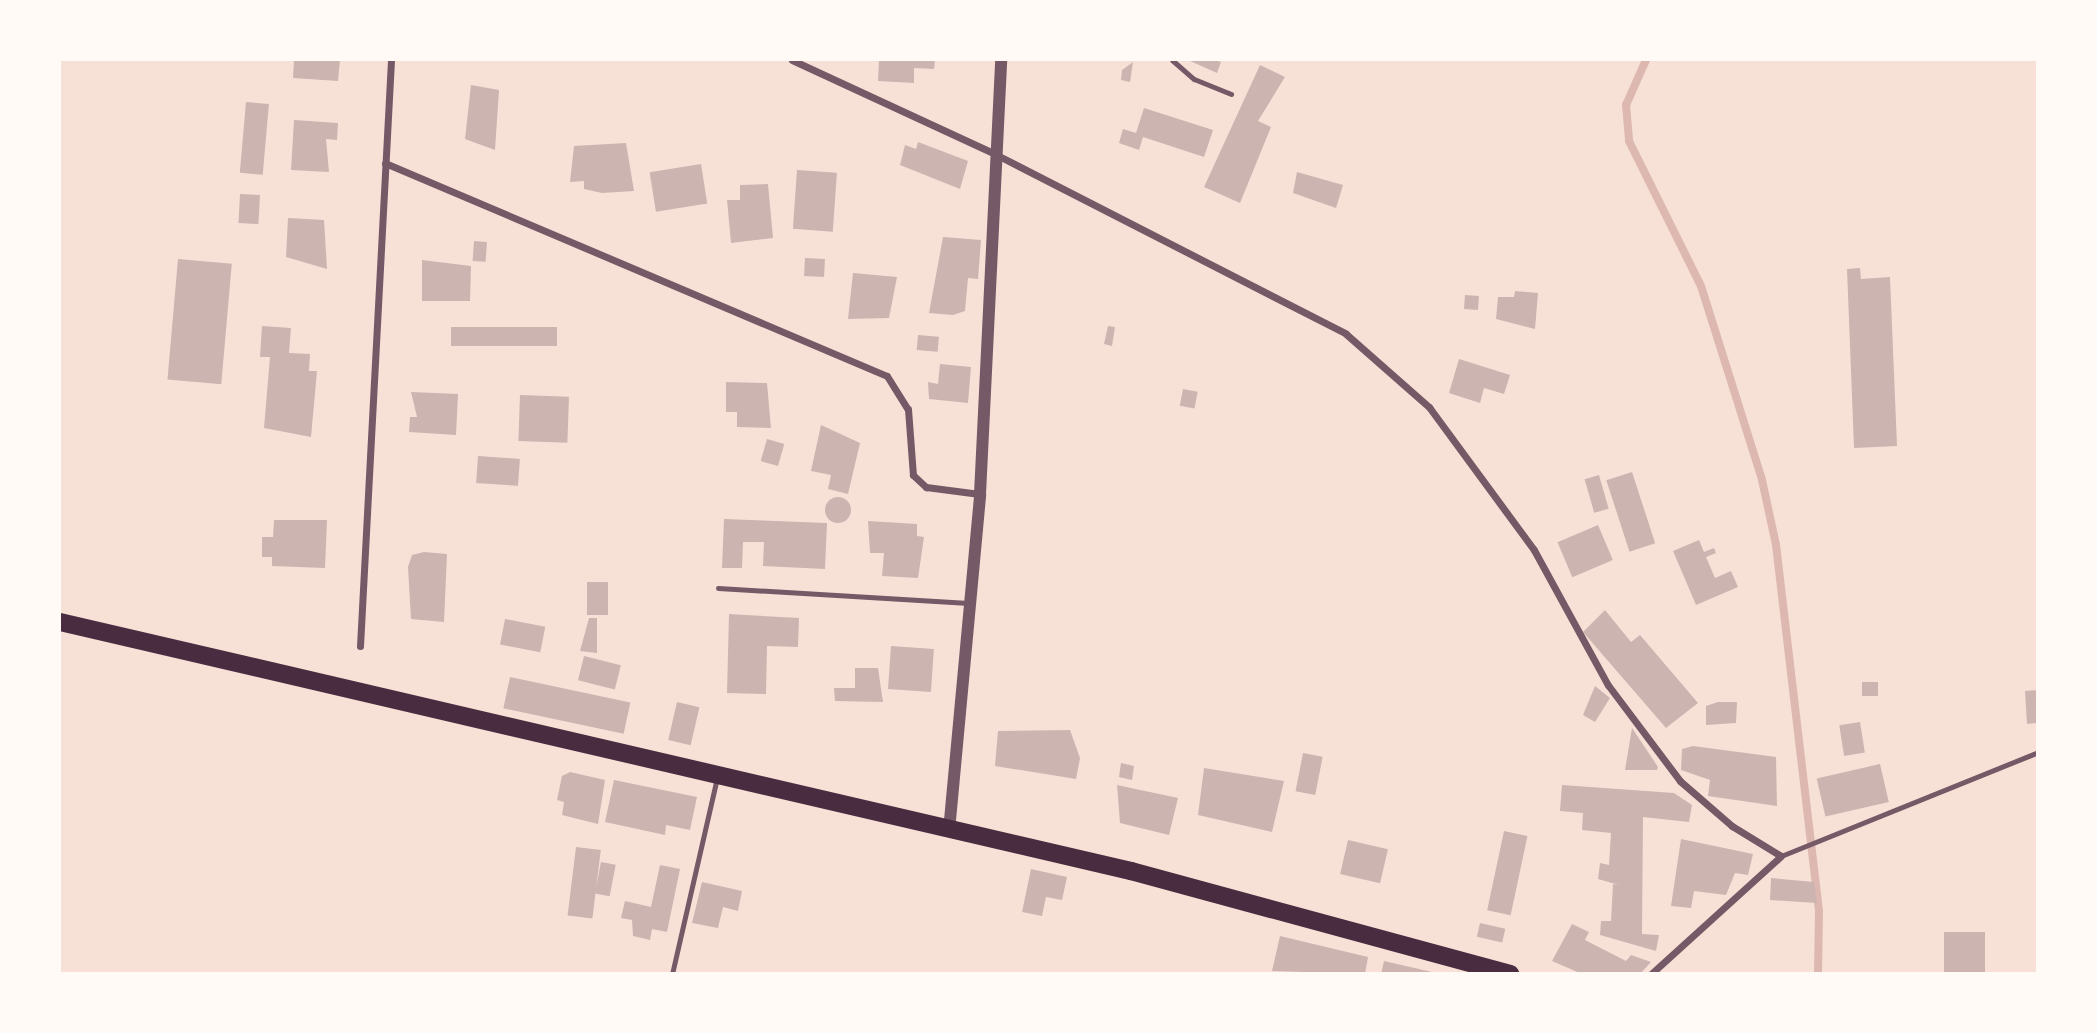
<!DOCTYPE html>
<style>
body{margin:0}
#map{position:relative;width:2097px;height:1033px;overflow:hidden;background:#f7e1d7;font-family:"Archivo Narrow",sans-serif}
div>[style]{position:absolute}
.stream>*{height:8px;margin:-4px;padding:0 4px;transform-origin:4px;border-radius:4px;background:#dcb8b0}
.building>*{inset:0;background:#ccb4b1;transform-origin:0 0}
.round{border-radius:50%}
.service>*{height:5px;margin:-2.5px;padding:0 2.5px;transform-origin:2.5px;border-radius:2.5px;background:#755966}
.minor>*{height:7px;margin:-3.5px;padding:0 3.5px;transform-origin:3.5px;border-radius:3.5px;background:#755966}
.tertiary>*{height:12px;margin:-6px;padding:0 6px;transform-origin:6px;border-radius:6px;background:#755966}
.primary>*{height:18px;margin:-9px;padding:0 9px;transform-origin:9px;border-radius:9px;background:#4a2c40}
span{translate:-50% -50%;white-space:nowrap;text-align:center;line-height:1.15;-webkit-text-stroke:7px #fffaf5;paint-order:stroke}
.frame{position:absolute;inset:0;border:61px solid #fffaf5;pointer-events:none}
</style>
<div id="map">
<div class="stream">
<div style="left:1646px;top:60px;width:49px;rotate:114deg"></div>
<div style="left:1626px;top:105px;width:36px;rotate:85deg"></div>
<div style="left:1629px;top:141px;width:162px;rotate:63.6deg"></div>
<div style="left:1701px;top:286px;width:203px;rotate:72.5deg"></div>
<div style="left:1762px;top:480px;width:66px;rotate:77.8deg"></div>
<div style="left:1776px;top:545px;width:369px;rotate:83.3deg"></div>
<div style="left:1819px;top:911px;width:63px;rotate:90.9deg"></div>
</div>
<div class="building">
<div style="clip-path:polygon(294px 60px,340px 60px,338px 81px,293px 78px)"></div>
<div style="clip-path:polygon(879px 60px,935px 60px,934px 69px,914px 68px,914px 83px,878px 81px)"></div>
<div style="clip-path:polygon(1188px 60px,1214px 60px,1221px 62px,1217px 73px)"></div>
<div style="clip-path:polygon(1133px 62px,1130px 82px,1121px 80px,1122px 70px)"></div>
<div style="clip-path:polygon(1260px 65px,1285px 77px,1258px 121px,1271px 127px,1240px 203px,1204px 187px)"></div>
<div style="clip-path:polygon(471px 85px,499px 90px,495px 150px,465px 139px)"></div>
<div style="left:246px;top:102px;width:23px;height:71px;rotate:5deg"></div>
<div style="clip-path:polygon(1144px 108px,1213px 130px,1204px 157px,1143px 137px,1139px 150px,1119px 143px,1123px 129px,1136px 133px)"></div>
<div style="clip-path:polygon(294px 120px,338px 123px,337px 140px,326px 139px,329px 172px,291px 170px)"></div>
<div style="clip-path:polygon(918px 142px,968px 161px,960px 189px,900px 165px,905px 145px,916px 149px)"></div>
<div style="clip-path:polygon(626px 143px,634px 191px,602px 193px,584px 189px,584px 181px,570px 182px,574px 146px)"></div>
<div style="left:701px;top:164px;width:40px;height:52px;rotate:81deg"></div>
<div style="left:797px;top:170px;width:40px;height:59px;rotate:4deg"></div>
<div style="clip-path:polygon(1297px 172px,1343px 185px,1336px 208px,1293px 193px)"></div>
<div style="clip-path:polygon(768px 184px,773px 238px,731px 243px,727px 200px,740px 200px,740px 185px)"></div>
<div style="left:240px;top:194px;width:20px;height:29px;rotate:3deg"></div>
<div style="clip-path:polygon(288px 218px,324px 220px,327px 269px,286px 257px)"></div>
<div style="clip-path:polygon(943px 237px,981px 240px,978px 279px,968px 278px,965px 311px,953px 315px,929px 313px)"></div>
<div style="left:474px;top:241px;width:13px;height:20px;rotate:4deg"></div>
<div style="left:805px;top:258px;width:20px;height:18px;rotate:3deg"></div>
<div style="left:178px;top:259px;width:54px;height:121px;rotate:5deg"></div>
<div style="clip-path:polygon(422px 260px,471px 266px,470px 301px,422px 301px)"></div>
<div style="clip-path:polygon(1860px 268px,1861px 279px,1890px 277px,1897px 446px,1854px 448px,1847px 269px)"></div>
<div style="clip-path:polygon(853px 273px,897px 277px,889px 318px,848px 319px)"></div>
<div style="clip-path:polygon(1515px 291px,1538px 293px,1535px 329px,1496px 319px,1498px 297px,1514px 297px)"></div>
<div style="left:1465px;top:295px;width:14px;height:14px;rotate:4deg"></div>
<div style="clip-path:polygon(262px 326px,291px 328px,289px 353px,310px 354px,309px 371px,317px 371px,311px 437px,264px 428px,270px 357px,260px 357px)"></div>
<div style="clip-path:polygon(1108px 326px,1115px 327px,1112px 346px,1104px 344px)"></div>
<div style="left:451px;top:327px;width:106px;height:19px"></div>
<div style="left:918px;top:335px;width:21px;height:15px;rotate:5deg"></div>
<div style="clip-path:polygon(1459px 359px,1510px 375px,1504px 394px,1484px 388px,1480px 403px,1449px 393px)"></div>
<div style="clip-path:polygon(940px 364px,971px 367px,968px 403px,929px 399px,928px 382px,938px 384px)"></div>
<div style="clip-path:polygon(726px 382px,767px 383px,771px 428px,737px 427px,737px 412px,726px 412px)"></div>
<div style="left:1183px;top:389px;width:15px;height:17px;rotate:11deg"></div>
<div style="clip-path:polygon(411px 392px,458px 394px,456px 435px,409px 432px,410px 417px,417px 417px)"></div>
<div style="left:520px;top:395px;width:49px;height:46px;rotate:2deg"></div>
<div style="clip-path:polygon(821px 425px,860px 443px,848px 494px,828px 489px,831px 475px,811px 471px)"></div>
<div style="left:767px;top:439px;width:18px;height:23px;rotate:16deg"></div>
<div style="left:478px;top:456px;width:42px;height:27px;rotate:4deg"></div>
<div style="left:1632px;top:472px;width:75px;height:27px;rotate:72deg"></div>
<div style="left:1599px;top:475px;width:35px;height:15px;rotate:74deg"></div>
<div class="round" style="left:825px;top:497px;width:26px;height:26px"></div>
<div style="clip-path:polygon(724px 519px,827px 523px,825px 569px,763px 566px,764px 542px,743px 542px,742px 568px,722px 568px)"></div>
<div style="clip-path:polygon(274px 520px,327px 520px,325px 568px,272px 566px,272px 557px,262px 557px,262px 537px,273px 537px)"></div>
<div style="clip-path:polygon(868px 521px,917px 524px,917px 536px,924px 537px,918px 578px,882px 576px,884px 553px,870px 553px)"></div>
<div style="left:1598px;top:525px;width:38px;height:44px;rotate:67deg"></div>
<div style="clip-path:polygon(1699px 540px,1704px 552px,1714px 548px,1716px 553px,1706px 557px,1715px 578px,1731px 571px,1738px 587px,1696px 605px,1673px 551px)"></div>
<div style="clip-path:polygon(424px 552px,447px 554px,444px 622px,411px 619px,408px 567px,412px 555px)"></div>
<div style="left:587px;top:582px;width:21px;height:33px"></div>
<div style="clip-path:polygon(1605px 610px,1631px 642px,1640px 635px,1698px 703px,1666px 728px,1583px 632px)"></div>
<div style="clip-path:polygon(729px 614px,799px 618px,798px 647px,767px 646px,766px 694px,727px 693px)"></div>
<div style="clip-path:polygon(589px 618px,597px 618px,597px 653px,580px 651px)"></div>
<div style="left:505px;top:619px;width:41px;height:26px;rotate:11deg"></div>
<div style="left:891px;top:646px;width:43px;height:43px;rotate:4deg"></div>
<div style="left:584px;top:656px;width:38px;height:25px;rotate:14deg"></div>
<div style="clip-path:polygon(855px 668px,878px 668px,883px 702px,835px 701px,834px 688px,855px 688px)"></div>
<div style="left:510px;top:677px;width:123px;height:32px;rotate:12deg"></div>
<div style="left:1878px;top:682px;width:14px;height:16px;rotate:90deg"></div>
<div style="clip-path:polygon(1595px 686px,1610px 698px,1595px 722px,1583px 715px)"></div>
<div style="clip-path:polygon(2038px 690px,2038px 723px,2027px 724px,2025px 691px)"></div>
<div style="left:677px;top:702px;width:23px;height:39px;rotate:13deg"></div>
<div style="clip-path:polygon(1718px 702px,1737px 702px,1736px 723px,1706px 725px,1706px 706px)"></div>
<div style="left:1860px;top:722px;width:31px;height:21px;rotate:81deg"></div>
<div style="clip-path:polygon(1632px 728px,1658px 767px,1657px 770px,1625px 770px)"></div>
<div style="clip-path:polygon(1070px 730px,1080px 758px,1076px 779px,995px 766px,998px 731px)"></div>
<div style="clip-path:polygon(1693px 746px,1776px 757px,1777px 806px,1708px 796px,1710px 780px,1681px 770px,1682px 749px)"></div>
<div style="left:1303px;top:753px;width:20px;height:39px;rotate:11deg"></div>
<div style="clip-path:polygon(1121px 763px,1134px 766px,1132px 780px,1119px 777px)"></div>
<div style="left:1880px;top:764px;width:39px;height:65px;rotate:77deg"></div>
<div style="clip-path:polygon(1204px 768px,1284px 781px,1272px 832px,1198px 815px)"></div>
<div style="clip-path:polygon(570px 772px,605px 780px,598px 824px,562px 815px,564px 802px,557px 800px,562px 776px)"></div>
<div style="clip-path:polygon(614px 780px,697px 797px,690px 830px,666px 825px,665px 835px,605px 822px)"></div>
<div style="clip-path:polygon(1117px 785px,1178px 798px,1169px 835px,1120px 823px)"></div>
<div style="clip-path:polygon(1562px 785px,1674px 793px,1692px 805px,1689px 822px,1643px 817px,1642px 934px,1659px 935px,1656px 951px,1600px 935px,1601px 921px,1611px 921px,1613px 884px,1619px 885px,1598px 879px,1600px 863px,1609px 865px,1611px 833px,1582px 830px,1583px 813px,1560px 811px)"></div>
<div style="left:1504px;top:831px;width:24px;height:81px;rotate:12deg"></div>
<div style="clip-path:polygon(1681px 839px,1753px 854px,1748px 875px,1735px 873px,1726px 895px,1694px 891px,1691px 908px,1671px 906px)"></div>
<div style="left:1348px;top:840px;width:41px;height:35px;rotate:13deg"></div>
<div style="left:576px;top:847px;width:25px;height:69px;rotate:7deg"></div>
<div style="left:601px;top:862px;width:15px;height:32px;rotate:11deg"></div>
<div style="clip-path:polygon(660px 865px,680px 869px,667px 932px,652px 929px,650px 940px,633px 936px,632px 920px,621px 918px,625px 901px,651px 907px)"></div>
<div style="clip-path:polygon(1031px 869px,1067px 877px,1062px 900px,1046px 897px,1042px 916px,1022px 912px)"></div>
<div style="clip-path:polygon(1771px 878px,1814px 882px,1817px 903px,1770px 900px)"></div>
<div style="clip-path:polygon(702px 882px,742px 891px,738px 911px,723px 907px,718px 928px,692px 923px)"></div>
<div style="left:1480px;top:923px;width:26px;height:14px;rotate:13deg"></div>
<div style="clip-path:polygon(1572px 924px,1589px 932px,1585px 940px,1626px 961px,1631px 955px,1651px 962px,1640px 974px,1582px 974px,1552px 961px)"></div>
<div style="left:1985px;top:932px;width:42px;height:41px;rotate:90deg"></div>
<div style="clip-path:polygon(1280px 936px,1368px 957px,1365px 974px,1272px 971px)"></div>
<div style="clip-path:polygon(1384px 961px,1432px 972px,1431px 974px,1381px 974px)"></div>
</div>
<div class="service">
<div style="left:1172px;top:60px;width:29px;rotate:41deg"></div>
<div style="left:1194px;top:79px;width:40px;rotate:22deg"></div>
<div style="left:718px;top:588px;width:251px;rotate:3.4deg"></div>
<div style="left:1781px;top:856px;width:277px;rotate:-22deg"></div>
<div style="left:672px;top:974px;width:202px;rotate:-77.1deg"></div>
</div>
<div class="minor">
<div style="left:792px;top:60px;width:224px;rotate:24.8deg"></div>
<div style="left:995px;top:154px;width:394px;rotate:27.1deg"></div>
<div style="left:1346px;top:334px;width:111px;rotate:41.3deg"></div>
<div style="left:1429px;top:407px;width:177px;rotate:53.7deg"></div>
<div style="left:1534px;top:550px;width:154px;rotate:61.3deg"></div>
<div style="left:1608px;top:685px;width:120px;rotate:53.1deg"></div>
<div style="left:1680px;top:781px;width:69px;rotate:40.9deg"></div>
<div style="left:1732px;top:826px;width:57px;rotate:31.5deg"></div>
<div style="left:1781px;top:856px;width:176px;rotate:137.8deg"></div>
<div style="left:385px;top:163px;width:545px;rotate:22.99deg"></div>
<div style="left:887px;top:376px;width:39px;rotate:58deg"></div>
<div style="left:908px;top:409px;width:66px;rotate:85.7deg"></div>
<div style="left:913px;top:475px;width:18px;rotate:43deg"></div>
<div style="left:926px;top:487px;width:54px;rotate:7.4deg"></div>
<div style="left:360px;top:646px;width:587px;rotate:-86.97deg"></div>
</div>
<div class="tertiary">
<div style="left:949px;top:831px;width:338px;rotate:-84.7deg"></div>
<div style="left:980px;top:494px;width:435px;rotate:-87.2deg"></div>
</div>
<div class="primary">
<div style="left:60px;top:622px;width:1100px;rotate:13.09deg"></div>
<div style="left:1131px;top:871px;width:393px;rotate:15.2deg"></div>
</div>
<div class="frame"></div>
</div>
